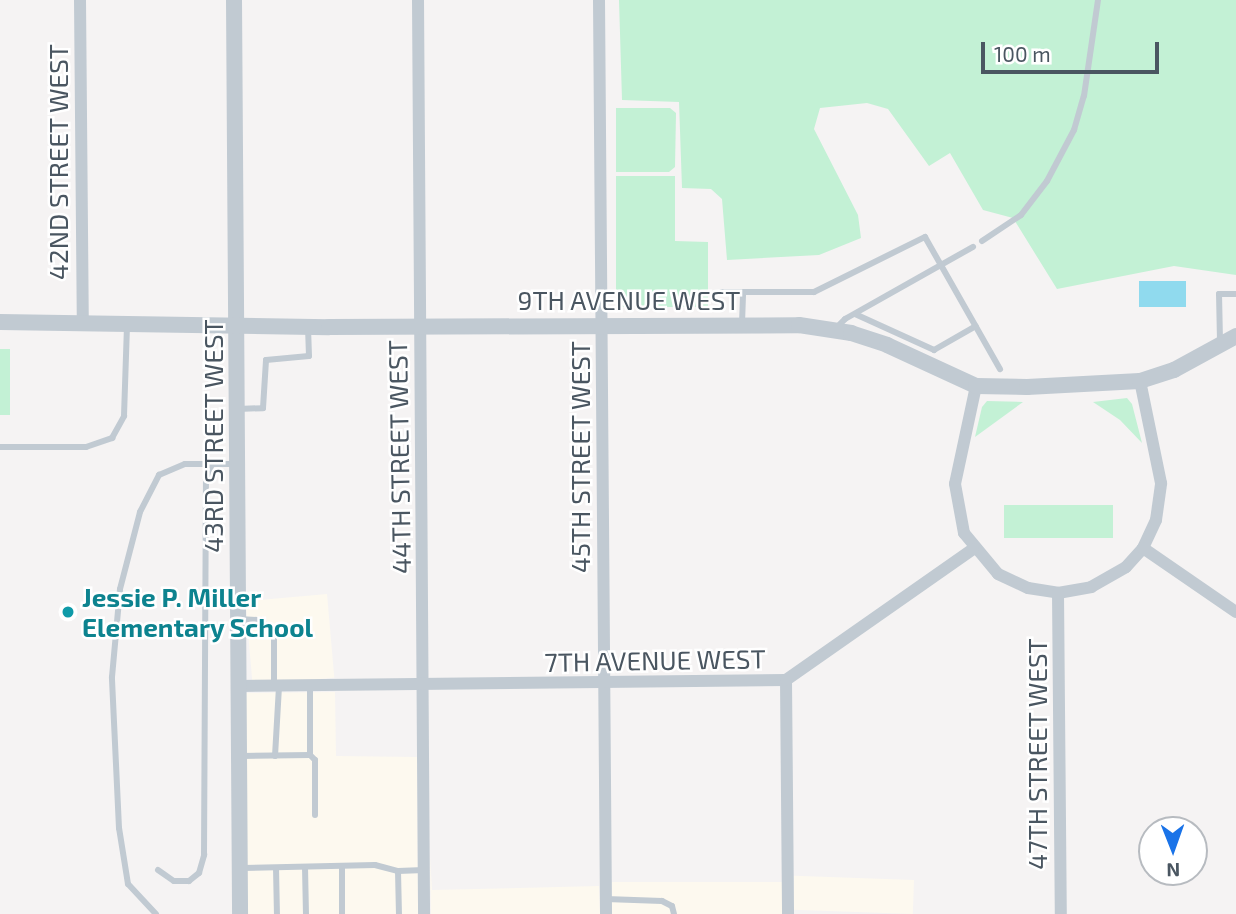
<!DOCTYPE html>
<style>
body{margin:0}
#map{position:relative;width:1236px;height:914px;overflow:hidden;background:#f5f3f3;font-family:"Exo 2",sans-serif}
div>[style]{position:absolute}
.commercial>*{inset:0;background:#fdf9ef;transform-origin:0 0}
.green>*{inset:0;background:#c3f1d5;transform-origin:0 0}
.water>*{inset:0;background:#90daee;transform-origin:0 0}
.service>*{height:6px;margin:-3px;padding:0 3px;transform-origin:3px;border-radius:3px;background:#c1cad2}
.minor>*{height:12px;margin:-6px;padding:0 6px;transform-origin:6px;border-radius:6px;background:#c1cad2}
.tertiary>*{height:16px;margin:-8px;padding:0 8px;transform-origin:8px;border-radius:8px;background:#c1cad2}
.dots>*{width:19px;height:19px;translate:-50% -50%;box-sizing:border-box;border:4px solid #fff;border-radius:50%}
span{translate:-50% -50%;white-space:nowrap;text-align:center;line-height:1.15;-webkit-text-stroke:5px #fff;paint-order:stroke}
.street-label{font-size:26px;color:#4a5661}
.culture-label{font-size:26px;color:#0d838f;font-weight:700}
.left{translate:0 -50%;text-align:left}
.north{position:absolute;left:1138px;top:816px;width:70px;height:70px;box-sizing:border-box;background:#fff;border:2px solid #b7bbc0;border-radius:50%;rotate:179deg;font-size:19px;font-weight:700;line-height:28px;text-align:center;color:#4a5661}
.north::after{content:'';display:block;margin:auto;width:24px;height:32px;background:#1a73e8;clip-path:polygon(50% 0,100% 100%,50% 72%,0 100%)}
.scale{position:absolute;left:981px;top:42px;width:178px;height:32px;box-sizing:border-box;border:4px solid #4a5661;border-top:0;padding-left:9px;font-size:21px;line-height:24px;white-space:nowrap;color:#4a5661;-webkit-text-stroke:5px #fff;paint-order:stroke}
</style>
<div id="map">
<div class="commercial">
<div style="left:327px;top:594px;width:84px;height:82px;rotate:85deg"></div>
<div style="clip-path:polygon(335px 692px,336px 756px,417px 757px,418px 914px,246px 914px,245px 693px)"></div>
<div style="clip-path:polygon(430px 856px,432px 890px,599px 886px,600px 914px,431px 914px)"></div>
<div style="left:914px;top:880px;width:34px;height:120px;rotate:92deg"></div>
<div style="left:782px;top:882px;width:32px;height:170px;rotate:90deg"></div>
</div>
<div class="green">
<div style="clip-path:polygon(619px 0,1236px 0,1236px 275px,1174px 266px,1057px 289px,1013px 218px,983px 210px,950px 153px,929px 166px,888px 109px,867px 103px,820px 108px,814px 129px,858px 215px,861px 238px,819px 255px,727px 260px,722px 199px,711px 189px,682px 188px,679px 102px,622px 100px)"></div>
<div style="clip-path:polygon(616px 108px,670px 108px,676px 113px,675px 167px,669px 172px,616px 172px)"></div>
<div style="clip-path:polygon(616px 176px,675px 176px,675px 241px,708px 242px,708px 307px,616px 307px)"></div>
<div style="left:0;top:349px;width:10px;height:66px"></div>
<div style="clip-path:polygon(1127px 398px,1132px 404px,1142px 443px,1120px 420px,1093px 402px)"></div>
<div style="clip-path:polygon(987px 401px,1023px 402px,975px 437px,982px 407px)"></div>
<div style="left:1113px;top:505px;width:33px;height:109px;rotate:90deg"></div>
</div>
<div class="water">
<div style="left:1139px;top:281px;width:47px;height:26px"></div>
</div>
<div class="service">
<div style="left:982px;top:241px;width:47px;rotate:-33.7deg"></div>
<div style="left:1021px;top:215px;width:43px;rotate:-52.6deg"></div>
<div style="left:1047px;top:181px;width:58px;rotate:-62.1deg"></div>
<div style="left:1074px;top:130px;width:35px;rotate:-74deg"></div>
<div style="left:1084px;top:96px;width:97px;rotate:-81.7deg"></div>
<div style="left:722px;top:292px;width:21px"></div>
<div style="left:855px;top:314px;width:87px;rotate:24.5deg"></div>
<div style="left:934px;top:350px;width:48px;rotate:-29.7deg"></div>
<div style="left:742px;top:324px;width:32px;rotate:-88deg"></div>
<div style="left:743px;top:292px;width:71px"></div>
<div style="left:814px;top:292px;width:124px;rotate:-26.4deg"></div>
<div style="left:925px;top:237px;width:152px;rotate:60.4deg"></div>
<div style="left:836px;top:328px;width:13px;rotate:-45deg"></div>
<div style="left:845px;top:319px;width:147px;rotate:-29.4deg"></div>
<div style="left:1220px;top:341px;width:47px;rotate:-91.2deg"></div>
<div style="left:1219px;top:294px;width:17px"></div>
<div style="left:238px;top:409px;width:25px;rotate:-2deg"></div>
<div style="left:263px;top:408px;width:48px;rotate:-86.4deg"></div>
<div style="left:266px;top:360px;width:43px;rotate:-5.3deg"></div>
<div style="left:309px;top:356px;width:27px;rotate:-92deg"></div>
<div style="left:0;top:447px;width:86px"></div>
<div style="left:86px;top:447px;width:28px;rotate:-19deg"></div>
<div style="left:112px;top:438px;width:25px;rotate:-61deg"></div>
<div style="left:124px;top:416px;width:92px;rotate:-88.1deg"></div>
<div style="left:239px;top:619px;width:22px;rotate:3deg"></div>
<div style="left:261px;top:620px;width:21px;rotate:51deg"></div>
<div style="left:274px;top:636px;width:49px;rotate:90deg"></div>
<div style="left:310px;top:755px;width:7px;rotate:45deg"></div>
<div style="left:315px;top:760px;width:55px;rotate:90deg"></div>
<div style="left:241px;top:756px;width:69px;rotate:-0.8deg"></div>
<div style="left:310px;top:755px;width:70px;rotate:-90deg"></div>
<div style="left:275px;top:756px;width:70px;rotate:-86.7deg"></div>
<div style="left:342px;top:866px;width:48px;rotate:90deg"></div>
<div style="left:305px;top:867px;width:47px;rotate:88.8deg"></div>
<div style="left:242px;top:868px;width:133px;rotate:-1.3deg"></div>
<div style="left:375px;top:865px;width:24px;rotate:15deg"></div>
<div style="left:398px;top:871px;width:26px;rotate:-2deg"></div>
<div style="left:276px;top:868px;width:46px;rotate:88.8deg"></div>
<div style="left:158px;top:870px;width:19px;rotate:35deg"></div>
<div style="left:174px;top:881px;width:15px"></div>
<div style="left:189px;top:881px;width:13px;rotate:-39deg"></div>
<div style="left:199px;top:873px;width:19px;rotate:-74deg"></div>
<div style="left:204px;top:855px;width:376px;rotate:-89.7deg"></div>
<div style="left:206px;top:479px;width:16px;rotate:-68deg"></div>
<div style="left:398px;top:871px;width:43px;rotate:88.7deg"></div>
<div style="left:606px;top:899px;width:56px;rotate:2deg"></div>
<div style="left:662px;top:901px;width:11px;rotate:27deg"></div>
<div style="left:672px;top:906px;width:8px;rotate:76deg"></div>
<div style="left:156px;top:914px;width:41px;rotate:-133deg"></div>
<div style="left:128px;top:884px;width:57px;rotate:-99.1deg"></div>
<div style="left:119px;top:828px;width:151px;rotate:-92.7deg"></div>
<div style="left:112px;top:677px;width:88px;rotate:-84.8deg"></div>
<div style="left:120px;top:589px;width:80px;rotate:-75.4deg"></div>
<div style="left:140px;top:512px;width:42px;rotate:-62.8deg"></div>
<div style="left:159px;top:475px;width:28px;rotate:-23deg"></div>
<div style="left:185px;top:464px;width:51px"></div>
</div>
<div class="minor">
<div style="left:80px;top:0;width:323px;rotate:89.5deg"></div>
<div style="left:418px;top:0;width:914px;rotate:89.62deg"></div>
<div style="left:599px;top:0;width:914px;rotate:89.56deg"></div>
<div style="left:976px;top:386px;width:100px;rotate:102.1deg"></div>
<div style="left:955px;top:484px;width:50px;rotate:79.6deg"></div>
<div style="left:964px;top:533px;width:53px;rotate:50.3deg"></div>
<div style="left:998px;top:574px;width:33px;rotate:25deg"></div>
<div style="left:1028px;top:588px;width:30px;rotate:9deg"></div>
<div style="left:1058px;top:593px;width:34px;rotate:-10deg"></div>
<div style="left:1091px;top:587px;width:40px;rotate:-29.7deg"></div>
<div style="left:1126px;top:567px;width:25px;rotate:-48deg"></div>
<div style="left:1143px;top:548px;width:31px;rotate:-65deg"></div>
<div style="left:1156px;top:520px;width:37px;rotate:-82deg"></div>
<div style="left:1161px;top:483px;width:104px;rotate:-101.6deg"></div>
<div style="left:1143px;top:548px;width:113px;rotate:34.5deg"></div>
<div style="left:1058px;top:593px;width:321px;rotate:89.5deg"></div>
<div style="left:786px;top:680px;width:234px;rotate:89.5deg"></div>
<div style="left:239px;top:686px;width:547px;rotate:-0.63deg"></div>
<div style="left:786px;top:680px;width:228px;rotate:-35deg"></div>
</div>
<div class="tertiary">
<div style="left:234px;top:0;width:914px;rotate:89.62deg"></div>
<div style="left:0;top:322px;width:329px;rotate:0.9deg"></div>
<div style="left:329px;top:327px;width:470px;rotate:-0.2deg"></div>
<div style="left:799px;top:325px;width:53px;rotate:8.7deg"></div>
<div style="left:851px;top:333px;width:38px;rotate:18deg"></div>
<div style="left:887px;top:345px;width:98px;rotate:24.7deg"></div>
<div style="left:976px;top:386px;width:51px;rotate:1.1deg"></div>
<div style="left:1027px;top:387px;width:113px;rotate:-3deg"></div>
<div style="left:1140px;top:381px;width:36px;rotate:-18deg"></div>
<div style="left:1174px;top:370px;width:71px;rotate:-28.7deg"></div>
</div>
<div class="dots">
<div style="left:68px;top:612px;background:#0f9aa8"></div>
</div>
<div class="street-label">
<span style="left:58px;top:162px;rotate:-90deg">42ND STREET WEST</span>
<span style="left:629px;top:300px">9TH AVENUE WEST</span>
<span style="left:213px;top:436px;rotate:-90deg">43RD STREET WEST</span>
<span style="left:399px;top:457px;rotate:-91deg">44TH STREET WEST</span>
<span style="left:580px;top:457px;rotate:-90deg">45TH STREET WEST</span>
<span style="left:655px;top:660px;rotate:-1deg">7TH AVENUE WEST</span>
<span style="left:1037px;top:754px;rotate:-90deg">47TH STREET WEST</span>
</div>
<div class="culture-label">
<span class="left" style="left:82px;top:612px">Jessie P. Miller<br>Elementary School</span>
</div>
<div class="north">N</div>
<div class="scale">100 m</div>
</div>
